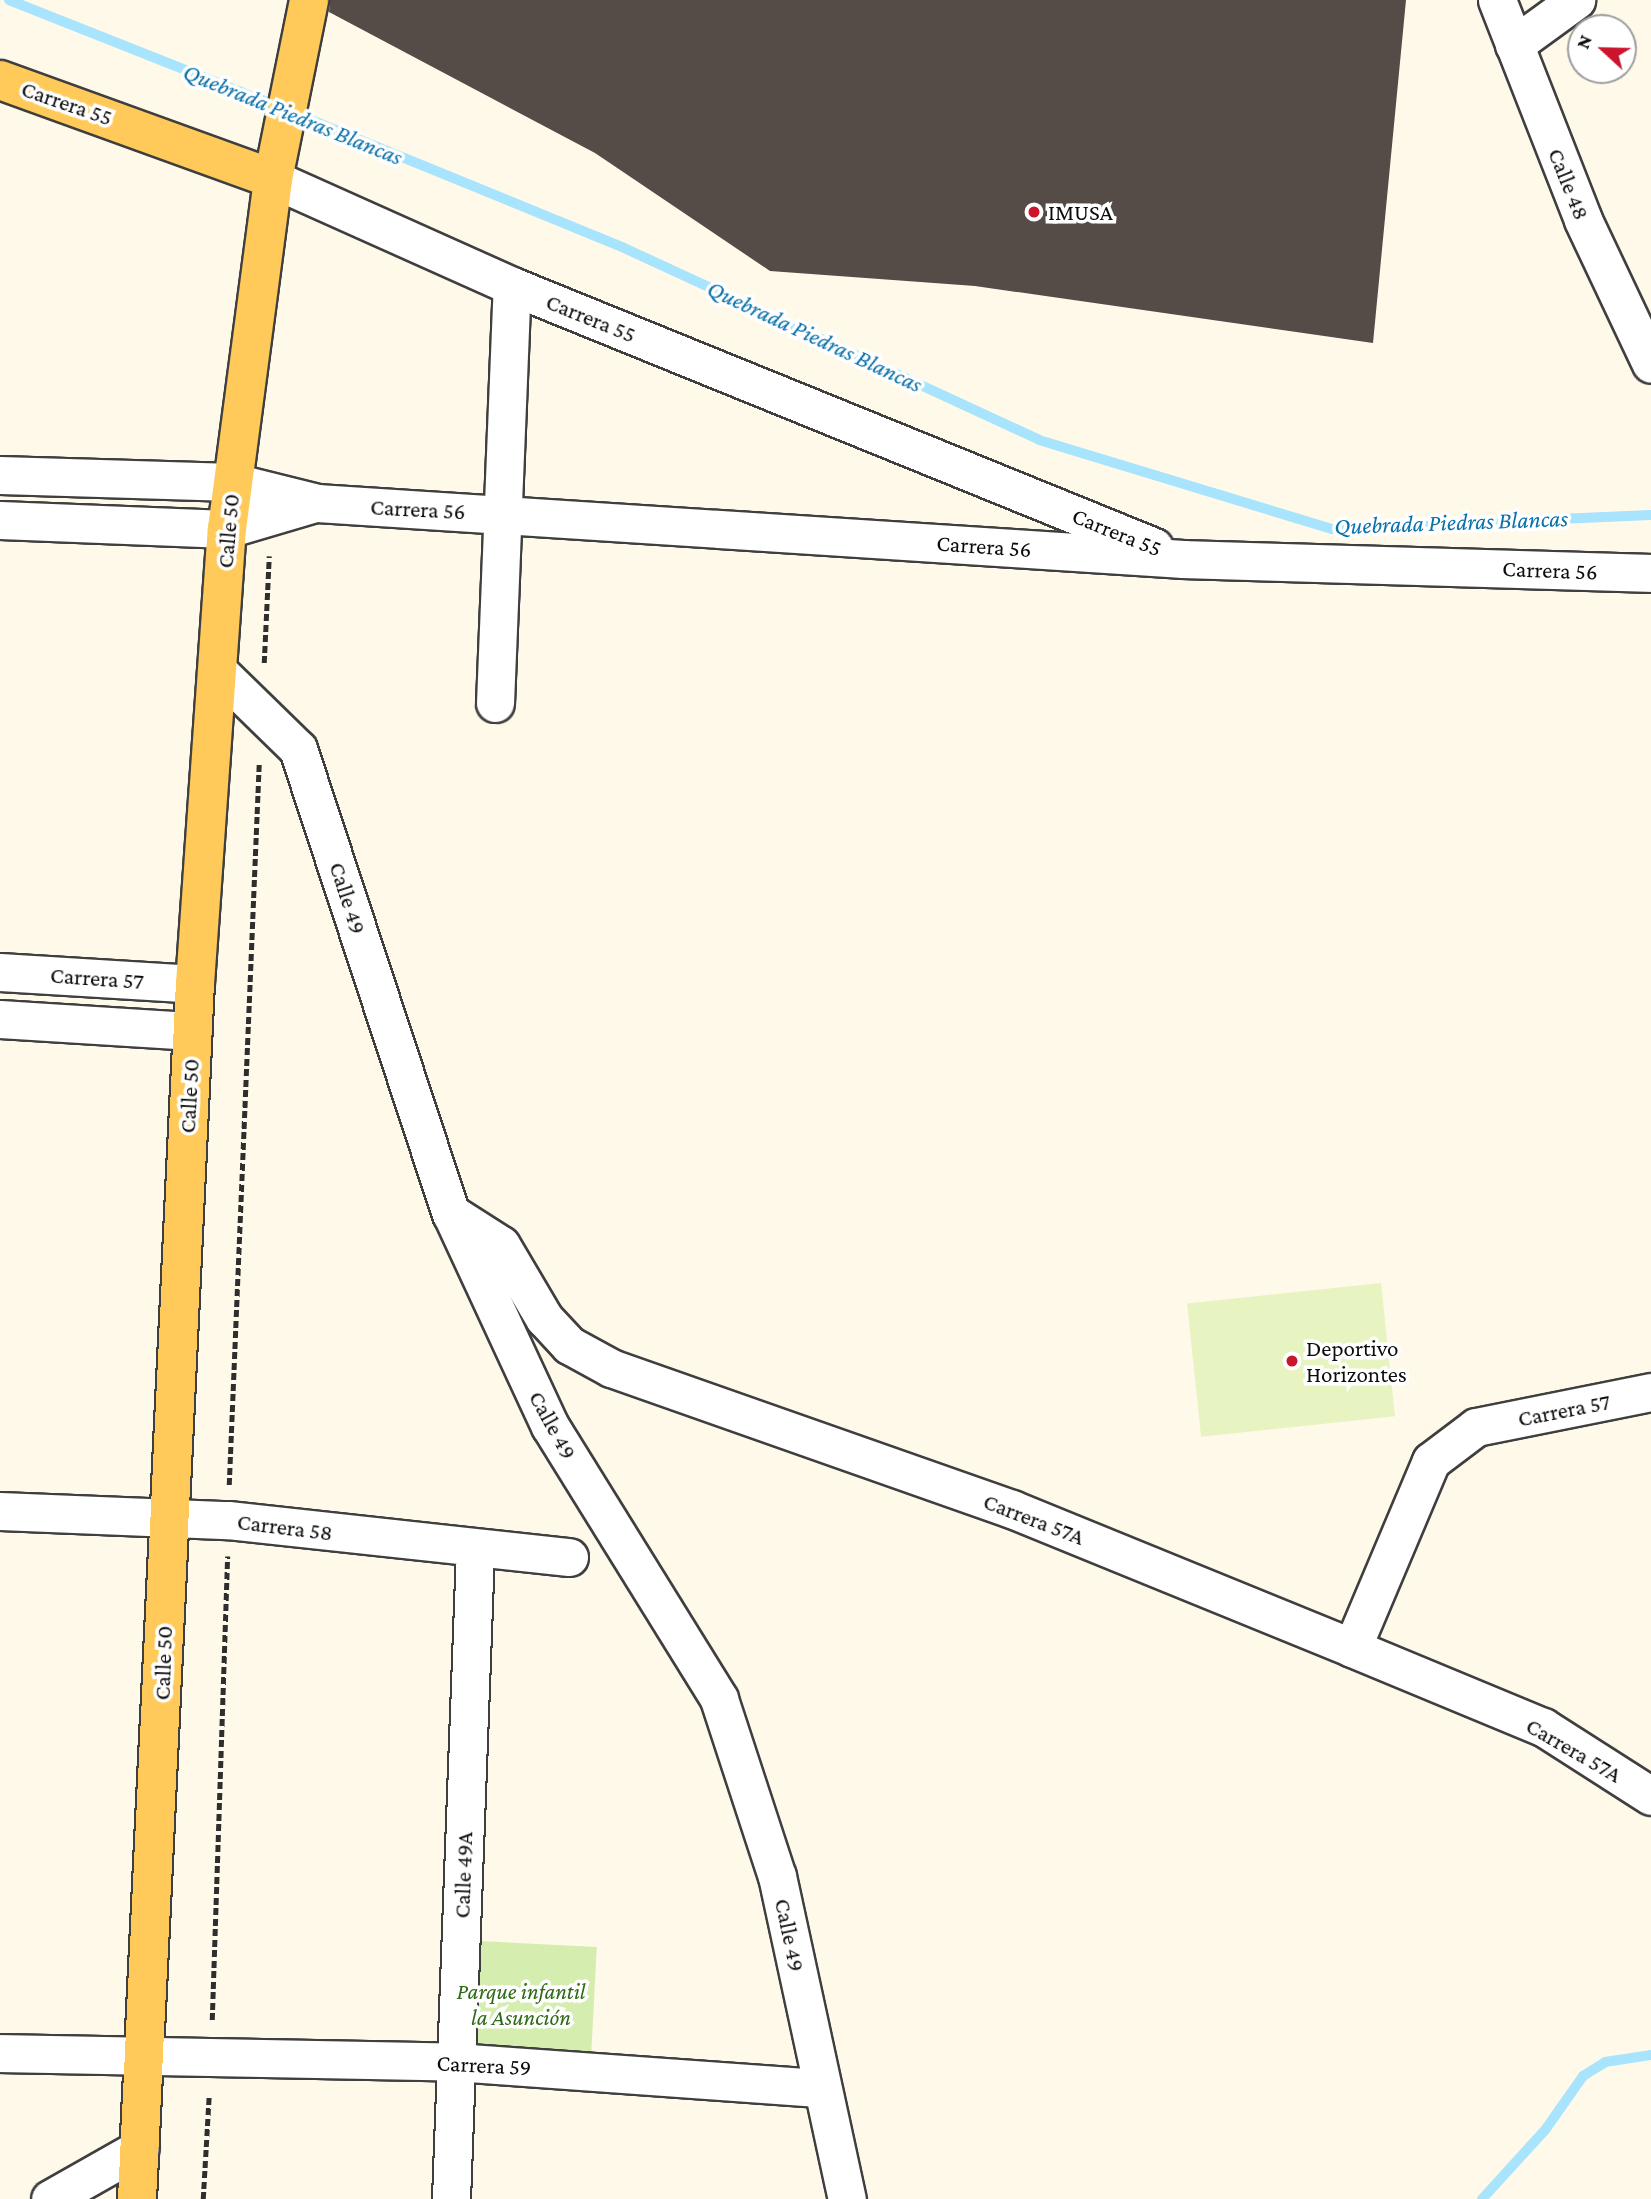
<!DOCTYPE html>
<meta charset="utf-8">
<style>
body{margin:0}
#map{position:relative;width:1651px;height:2199px;overflow:hidden;background:#fff9ea;font-family:"Crimson Pro",serif}
div>[style]{position:absolute}
.green>*{inset:0;background:#d5eeb0;transform-origin:0 0}
.pitch>*{inset:0;background:#e7f4c2;transform-origin:0 0}
.stream>*{height:10px;margin:-5px;padding:0 5px;transform-origin:5px;border-radius:5px;background:#a8e4fd}
.building>*{inset:0;background:#554b47}
.path>*{height:4.5px;margin-top:-2.25px;transform-origin:0;background:repeating-linear-gradient(90deg,#2e2e2e 0 7px,transparent 0 10.5px)}
.roads{filter:drop-shadow(2px 0 #3f3f3f) drop-shadow(-2px 0 #3f3f3f) drop-shadow(0 2px #3f3f3f) drop-shadow(0 -2px #3f3f3f)}
.minor>*{height:37px;margin:-18.5px;padding:0 18.5px;transform-origin:18.5px;border-radius:18.5px;background:#fff}
.major>*{height:38px;margin:-19px;padding:0 19px;transform-origin:19px;border-radius:19px;background:#ffca5a}
.dots>*{width:19px;height:19px;translate:-50% -50%;box-sizing:border-box;border:4px solid #fff;border-radius:50%}
span{translate:-50% -50%;white-space:nowrap;text-align:center;line-height:1.15;-webkit-text-stroke:7px #fff;paint-order:stroke}
.street-label{font-size:23px;color:#0c0c0c}
.poi-label{font-size:23px;color:#0c0c0c}
.left{translate:0 -50%;text-align:left}
.park-label{font-size:23px;color:#2e6916;font-style:italic}
.water-label{font-size:24px;color:#0870aa;font-style:italic}
.north{position:absolute;left:1567px;top:14px;width:70px;height:70px;box-sizing:border-box;background:#fff;border:2px solid #9e9e9e;border-radius:50%;rotate:292deg;font-size:19px;font-weight:700;line-height:28px;text-align:center;color:#0c0c0c}
.north::after{content:'';display:block;margin:auto;width:24px;height:32px;background:#ca152c;clip-path:polygon(50% 0,100% 100%,50% 72%,0 100%)}
</style>
<div id="map">
<div class="green">
<div style="left:461px;top:1940px;width:136px;height:122px;rotate:3deg"></div>
</div>
<div class="pitch">
<div style="left:1381px;top:1283px;width:134px;height:195px;rotate:84deg"></div>
</div>
<div class="stream">
<div style="left:9px;top:0;width:290px;rotate:21.6deg"></div>
<div style="left:294px;top:113px;width:354px;rotate:22.2deg"></div>
<div style="left:622px;top:247px;width:459px;rotate:24.8deg"></div>
<div style="left:1039px;top:440px;width:306px;rotate:16.9deg"></div>
<div style="left:1332px;top:529px;width:319px;rotate:-2.5deg"></div>
<div style="left:1482px;top:2199px;width:93px;rotate:-47.6deg"></div>
<div style="left:1545px;top:2130px;width:66px;rotate:-54.9deg"></div>
<div style="left:1583px;top:2076px;width:26px;rotate:-32deg"></div>
<div style="left:1605px;top:2062px;width:47px;rotate:-8.7deg"></div>
</div>
<div class="building">
<div style="clip-path:polygon(330px 0,1406px 0,1373px 343px,975px 286px,770px 271px,595px 153px,329px 12px)"></div>
</div>
<div class="path">
<div style="left:264px;top:663px;width:107px;rotate:-87.3deg"></div>
<div style="left:229px;top:1485px;width:723px;rotate:-87.62deg"></div>
<div style="left:212px;top:2020px;width:464px;rotate:-88.1deg"></div>
<div style="left:203px;top:2199px;width:104px;rotate:-86.7deg"></div>
</div>
<div class="roads">
<div class="minor">
<div style="left:1497px;top:0;width:236px;rotate:68.6deg"></div>
<div style="left:1583px;top:220px;width:159px;rotate:64.7deg"></div>
<div style="left:1514px;top:45px;width:77px;rotate:-36deg"></div>
<div style="left:273px;top:179px;width:262px;rotate:24.1deg"></div>
<div style="left:512px;top:286px;width:693px;rotate:22.12deg"></div>
<div style="left:0;top:475px;width:233px;rotate:1.7deg"></div>
<div style="left:233px;top:482px;width:87px;rotate:14deg"></div>
<div style="left:317px;top:503px;width:868px;rotate:3.7deg"></div>
<div style="left:1183px;top:559px;width:468px;rotate:1.7deg"></div>
<div style="left:0;top:520px;width:227px;rotate:2.3deg"></div>
<div style="left:227px;top:529px;width:89px;rotate:-16.4deg"></div>
<div style="left:217px;top:670px;width:113px;rotate:44.3deg"></div>
<div style="left:298px;top:749px;width:489px;rotate:71.8deg"></div>
<div style="left:451px;top:1213px;width:235px;rotate:65.1deg"></div>
<div style="left:550px;top:1426px;width:321px;rotate:58.2deg"></div>
<div style="left:719px;top:1699px;width:186px;rotate:71.9deg"></div>
<div style="left:777px;top:1876px;width:330px;rotate:77.8deg"></div>
<div style="left:495px;top:703px;width:417px;rotate:-87.7deg"></div>
<div style="left:0;top:972px;width:195px;rotate:3.5deg"></div>
<div style="left:0;top:1019px;width:193px;rotate:3.6deg"></div>
<div style="left:451px;top:1213px;width:59px;rotate:32.6deg"></div>
<div style="left:501px;top:1245px;width:85px;rotate:59.5deg"></div>
<div style="left:544px;top:1318px;width:37px;rotate:47deg"></div>
<div style="left:569px;top:1345px;width:48px;rotate:28.7deg"></div>
<div style="left:611px;top:1368px;width:425px;rotate:19.4deg"></div>
<div style="left:1012px;top:1509px;width:367px;rotate:22.2deg"></div>
<div style="left:1352px;top:1648px;width:207px;rotate:22.5deg"></div>
<div style="left:1543px;top:1727px;width:128px;rotate:32.6deg"></div>
<div style="left:0;top:1511px;width:228px;rotate:2.3deg"></div>
<div style="left:228px;top:1520px;width:343px;rotate:6.2deg"></div>
<div style="left:1352px;top:1648px;width:203px;rotate:-67.1deg"></div>
<div style="left:1431px;top:1461px;width:56px;rotate:-37.1deg"></div>
<div style="left:1476px;top:1427px;width:178px;rotate:-11.3deg"></div>
<div style="left:0;top:2053px;width:456px;rotate:1.1deg"></div>
<div style="left:456px;top:2062px;width:366px;rotate:4.1deg"></div>
<div style="left:50px;top:2199px;width:103px;rotate:-29.5deg"></div>
<div style="left:451px;top:2199px;width:649px;rotate:-87.88deg"></div>
</div>
<div class="major">
<div style="left:0;top:80px;width:290px;rotate:19.9deg"></div>
<div style="left:137px;top:2199px;width:1216px;rotate:-87.27deg"></div>
<div style="left:195px;top:984px;width:456px;rotate:-86deg"></div>
<div style="left:227px;top:529px;width:353px;rotate:-82.5deg"></div>
<div style="left:273px;top:179px;width:183px;rotate:-78.6deg"></div>
</div>
</div>
<div class="dots">
<div style="left:1034px;top:212px;background:#ca152c"></div>
<div style="left:1292px;top:1361px;background:#ca152c"></div>
</div>
<div class="street-label">
<span style="left:67px;top:103px;rotate:19deg">Carrera 55</span>
<span style="left:1569px;top:184px;rotate:68deg">Calle 48</span>
<span style="left:591px;top:318px;rotate:22deg">Carrera 55</span>
<span style="left:418px;top:509px;rotate:3deg">Carrera 56</span>
<span style="left:228px;top:531px;rotate:-85deg">Calle 50</span>
<span style="left:1117px;top:532px;rotate:22deg">Carrera 55</span>
<span style="left:984px;top:546px;rotate:4deg">Carrera 56</span>
<span style="left:1550px;top:570px;rotate:2deg">Carrera 56</span>
<span style="left:348px;top:898px;rotate:72deg">Calle 49</span>
<span style="left:97px;top:978px;rotate:4deg">Carrera 57</span>
<span style="left:189px;top:1096px;rotate:-87deg">Calle 50</span>
<span style="left:1564px;top:1410px;rotate:-11deg">Carrera 57</span>
<span style="left:553px;top:1425px;rotate:61deg">Calle 49</span>
<span style="left:1034px;top:1519px;rotate:21deg">Carrera 57A</span>
<span style="left:285px;top:1527px;rotate:7deg">Carrera 58</span>
<span style="left:163px;top:1663px;rotate:-88deg">Calle 50</span>
<span style="left:1574px;top:1750px;rotate:30deg">Carrera 57A</span>
<span style="left:463px;top:1875px;rotate:-88deg">Calle 49A</span>
<span style="left:790px;top:1935px;rotate:78deg">Calle 49</span>
<span style="left:484px;top:2065px;rotate:3deg">Carrera 59</span>
</div>
<div class="poi-label">
<span class="left" style="left:1048px;top:212px">IMUSA</span>
<span class="left" style="left:1306px;top:1361px">Deportivo<br>Horizontes</span>
</div>
<div class="park-label">
<span style="left:521px;top:2004px">Parque infantil<br>la Asunción</span>
</div>
<div class="water-label">
<span style="left:293px;top:114px;rotate:22deg">Quebrada Piedras Blancas</span>
<span style="left:815px;top:336px;rotate:25deg">Quebrada Piedras Blancas</span>
<span style="left:1451px;top:522px;rotate:-2deg">Quebrada Piedras Blancas</span>
</div>
<div class="north">N</div>
</div>
